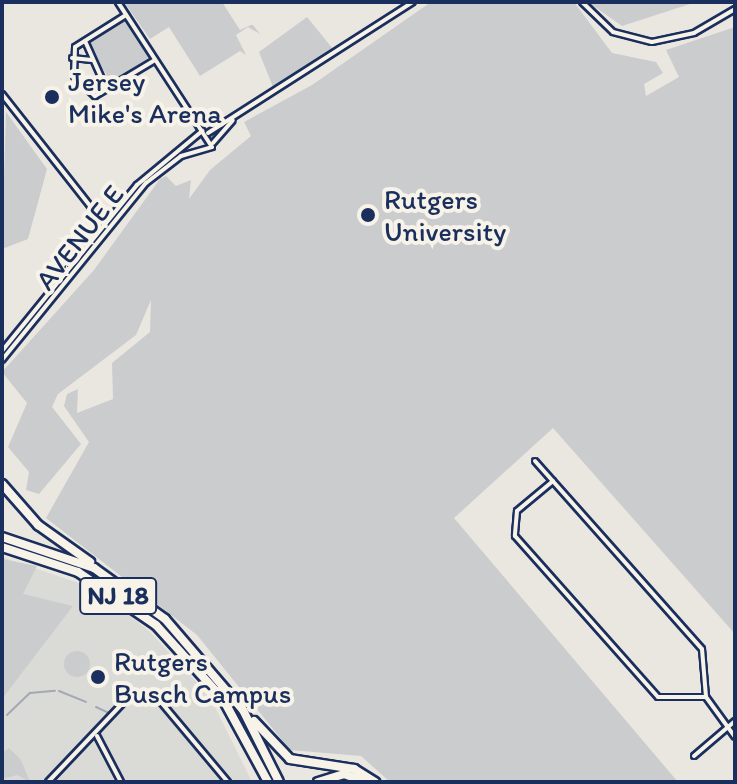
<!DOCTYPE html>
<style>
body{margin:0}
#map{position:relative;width:737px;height:784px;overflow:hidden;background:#eae7e0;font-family:Itim,sans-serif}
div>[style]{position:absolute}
.built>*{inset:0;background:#dadad6}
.green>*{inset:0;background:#cbcccd;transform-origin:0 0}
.round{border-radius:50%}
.stream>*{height:2px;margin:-1px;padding:0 1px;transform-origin:1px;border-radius:1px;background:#a3a8b4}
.roads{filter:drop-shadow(2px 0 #1b2f5e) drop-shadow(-2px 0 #1b2f5e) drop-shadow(0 2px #1b2f5e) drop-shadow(0 -2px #1b2f5e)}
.minor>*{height:4px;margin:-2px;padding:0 2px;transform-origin:2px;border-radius:2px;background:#f7f3e8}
.highway>*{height:8px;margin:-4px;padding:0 4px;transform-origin:4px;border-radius:4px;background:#f7f3e8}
.dots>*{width:22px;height:22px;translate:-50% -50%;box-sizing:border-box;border:4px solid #f7f3e8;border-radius:50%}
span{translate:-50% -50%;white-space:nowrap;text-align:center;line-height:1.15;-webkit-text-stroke:8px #f7f3e8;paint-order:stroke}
.shield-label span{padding:2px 6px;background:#f7f3e8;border:2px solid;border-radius:6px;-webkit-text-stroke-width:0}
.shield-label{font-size:26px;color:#1b2f5e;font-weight:700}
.poi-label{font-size:28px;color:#1b2f5e}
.left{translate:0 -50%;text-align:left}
.street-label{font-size:28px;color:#1b2f5e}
.frame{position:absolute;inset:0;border:4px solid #1b2f5e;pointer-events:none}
</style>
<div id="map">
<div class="built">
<div style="clip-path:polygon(2px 557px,96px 589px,149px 631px,210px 697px,252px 782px,2px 782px)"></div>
</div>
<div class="green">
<div style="clip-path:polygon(124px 2px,222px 2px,240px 30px,251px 25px,253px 25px,260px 34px,248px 27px,236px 35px,246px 55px,240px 51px,200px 76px,169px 27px,150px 39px)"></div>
<div style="clip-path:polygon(431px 2px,574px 2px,612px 53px,656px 62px,663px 73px,644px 84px,646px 96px,679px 77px,666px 50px,735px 27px,735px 634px,553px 428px,454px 518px,678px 782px,390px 782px,361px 756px,290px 750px,197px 635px,46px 518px,89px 442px,64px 406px,67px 394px,78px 389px,77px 413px,113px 399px,112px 363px,150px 332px,151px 300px,136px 335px,58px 394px,52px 407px,81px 444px,39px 494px,26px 490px,29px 472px,8px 447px,27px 403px,2px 372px,94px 270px,160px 179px,166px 176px,176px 186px,191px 180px,189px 199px,210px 170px,251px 136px,244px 122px,312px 85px)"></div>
<div style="clip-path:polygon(588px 2px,696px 2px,622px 26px)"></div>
<div style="clip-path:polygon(307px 17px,333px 49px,273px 87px,259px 52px)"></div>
<div style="left:124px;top:19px;width:46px;height:45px;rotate:57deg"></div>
<div style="clip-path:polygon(6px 112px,47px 169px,28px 239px,2px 249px)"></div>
<div style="clip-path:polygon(2px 559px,37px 566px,23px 594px,73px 606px,2px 699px)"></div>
<div class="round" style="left:64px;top:651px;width:26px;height:26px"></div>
<div style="clip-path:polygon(9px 748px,21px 760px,30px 782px,17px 775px,2px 779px,2px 753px)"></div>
</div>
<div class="stream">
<div style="left:59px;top:691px;width:29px;rotate:22deg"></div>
<div style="left:96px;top:707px;width:14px;rotate:25deg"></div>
<div style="left:7px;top:715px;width:32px;rotate:-44deg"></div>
<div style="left:30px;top:693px;width:25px;rotate:-5deg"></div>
</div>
<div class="roads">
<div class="minor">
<div style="left:582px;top:2px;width:43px;rotate:44.1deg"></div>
<div style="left:613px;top:32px;width:40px;rotate:14.4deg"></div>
<div style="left:652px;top:42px;width:43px;rotate:-12.1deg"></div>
<div style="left:694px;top:33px;width:48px;rotate:-30.3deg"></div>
<div style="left:126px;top:15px;width:60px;rotate:147.9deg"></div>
<div style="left:75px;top:47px;width:29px;rotate:92deg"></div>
<div style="left:74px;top:76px;width:29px;rotate:44deg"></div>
<div style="left:95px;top:96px;width:70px;rotate:-31deg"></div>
<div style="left:85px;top:41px;width:51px;rotate:65.9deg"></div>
<div style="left:72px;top:58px;width:20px;rotate:6deg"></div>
<div style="left:2px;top:94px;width:168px;rotate:51.8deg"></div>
<div style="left:208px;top:133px;width:243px;rotate:-32.6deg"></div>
<div style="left:213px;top:143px;width:30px;rotate:-49deg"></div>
<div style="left:2px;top:351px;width:214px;rotate:-50.9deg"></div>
<div style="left:137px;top:185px;width:85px;rotate:-39.7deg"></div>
<div style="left:2px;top:360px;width:228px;rotate:-50.9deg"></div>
<div style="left:146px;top:183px;width:44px;rotate:-37.6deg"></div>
<div style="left:181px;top:156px;width:32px;rotate:-16deg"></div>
<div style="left:212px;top:147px;width:173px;rotate:-123deg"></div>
<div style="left:535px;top:461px;width:251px;rotate:48.4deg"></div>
<div style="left:702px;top:649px;width:48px;rotate:85.2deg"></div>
<div style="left:553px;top:481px;width:47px;rotate:140.2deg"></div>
<div style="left:517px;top:511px;width:25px;rotate:95deg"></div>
<div style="left:515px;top:536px;width:215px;rotate:48.4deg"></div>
<div style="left:658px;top:697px;width:48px"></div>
<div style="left:706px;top:697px;width:49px;rotate:54.1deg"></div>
<div style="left:97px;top:736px;width:52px;rotate:62.4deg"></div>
<div style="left:694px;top:756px;width:54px;rotate:-40.5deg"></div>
<div style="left:48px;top:782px;width:110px;rotate:-46.5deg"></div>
<div style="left:124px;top:702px;width:21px;rotate:-23deg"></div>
<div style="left:143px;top:694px;width:18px;rotate:22deg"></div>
<div style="left:160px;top:701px;width:106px;rotate:50deg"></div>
</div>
<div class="highway">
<div style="left:2px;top:484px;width:55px;rotate:48.7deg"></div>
<div style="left:38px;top:525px;width:64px;rotate:35.4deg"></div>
<div style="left:2px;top:537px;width:97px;rotate:18.6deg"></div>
<div style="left:94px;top:568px;width:87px;rotate:35.7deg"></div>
<div style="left:165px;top:619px;width:120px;rotate:49.4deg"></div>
<div style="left:243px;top:710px;width:80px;rotate:63.4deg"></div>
<div style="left:2px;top:547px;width:80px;rotate:18.2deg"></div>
<div style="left:78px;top:572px;width:94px;rotate:34.2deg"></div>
<div style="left:156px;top:625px;width:100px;rotate:47.8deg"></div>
<div style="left:223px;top:699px;width:94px;rotate:61.5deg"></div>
<div style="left:254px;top:721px;width:52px;rotate:46.5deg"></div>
<div style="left:290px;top:759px;width:65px;rotate:8.9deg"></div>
<div style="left:354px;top:769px;width:25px;rotate:32deg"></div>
<div style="left:318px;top:782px;width:27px;rotate:-17deg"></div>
<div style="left:344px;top:774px;width:23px;rotate:20deg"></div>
</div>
</div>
<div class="dots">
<div style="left:52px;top:97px;background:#1b2f5e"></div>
<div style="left:368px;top:215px;background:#1b2f5e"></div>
<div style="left:98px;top:677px;background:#1b2f5e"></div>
</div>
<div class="shield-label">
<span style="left:118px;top:596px">NJ 18</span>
</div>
<div class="poi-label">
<span class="left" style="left:68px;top:97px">Jersey<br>Mike's Arena</span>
<span class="left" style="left:384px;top:215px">Rutgers<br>University</span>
<span class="left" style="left:114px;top:677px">Rutgers<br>Busch Campus</span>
</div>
<div class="street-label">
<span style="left:79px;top:237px;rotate:-52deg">AVENUE E</span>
</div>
<div class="frame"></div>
</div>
